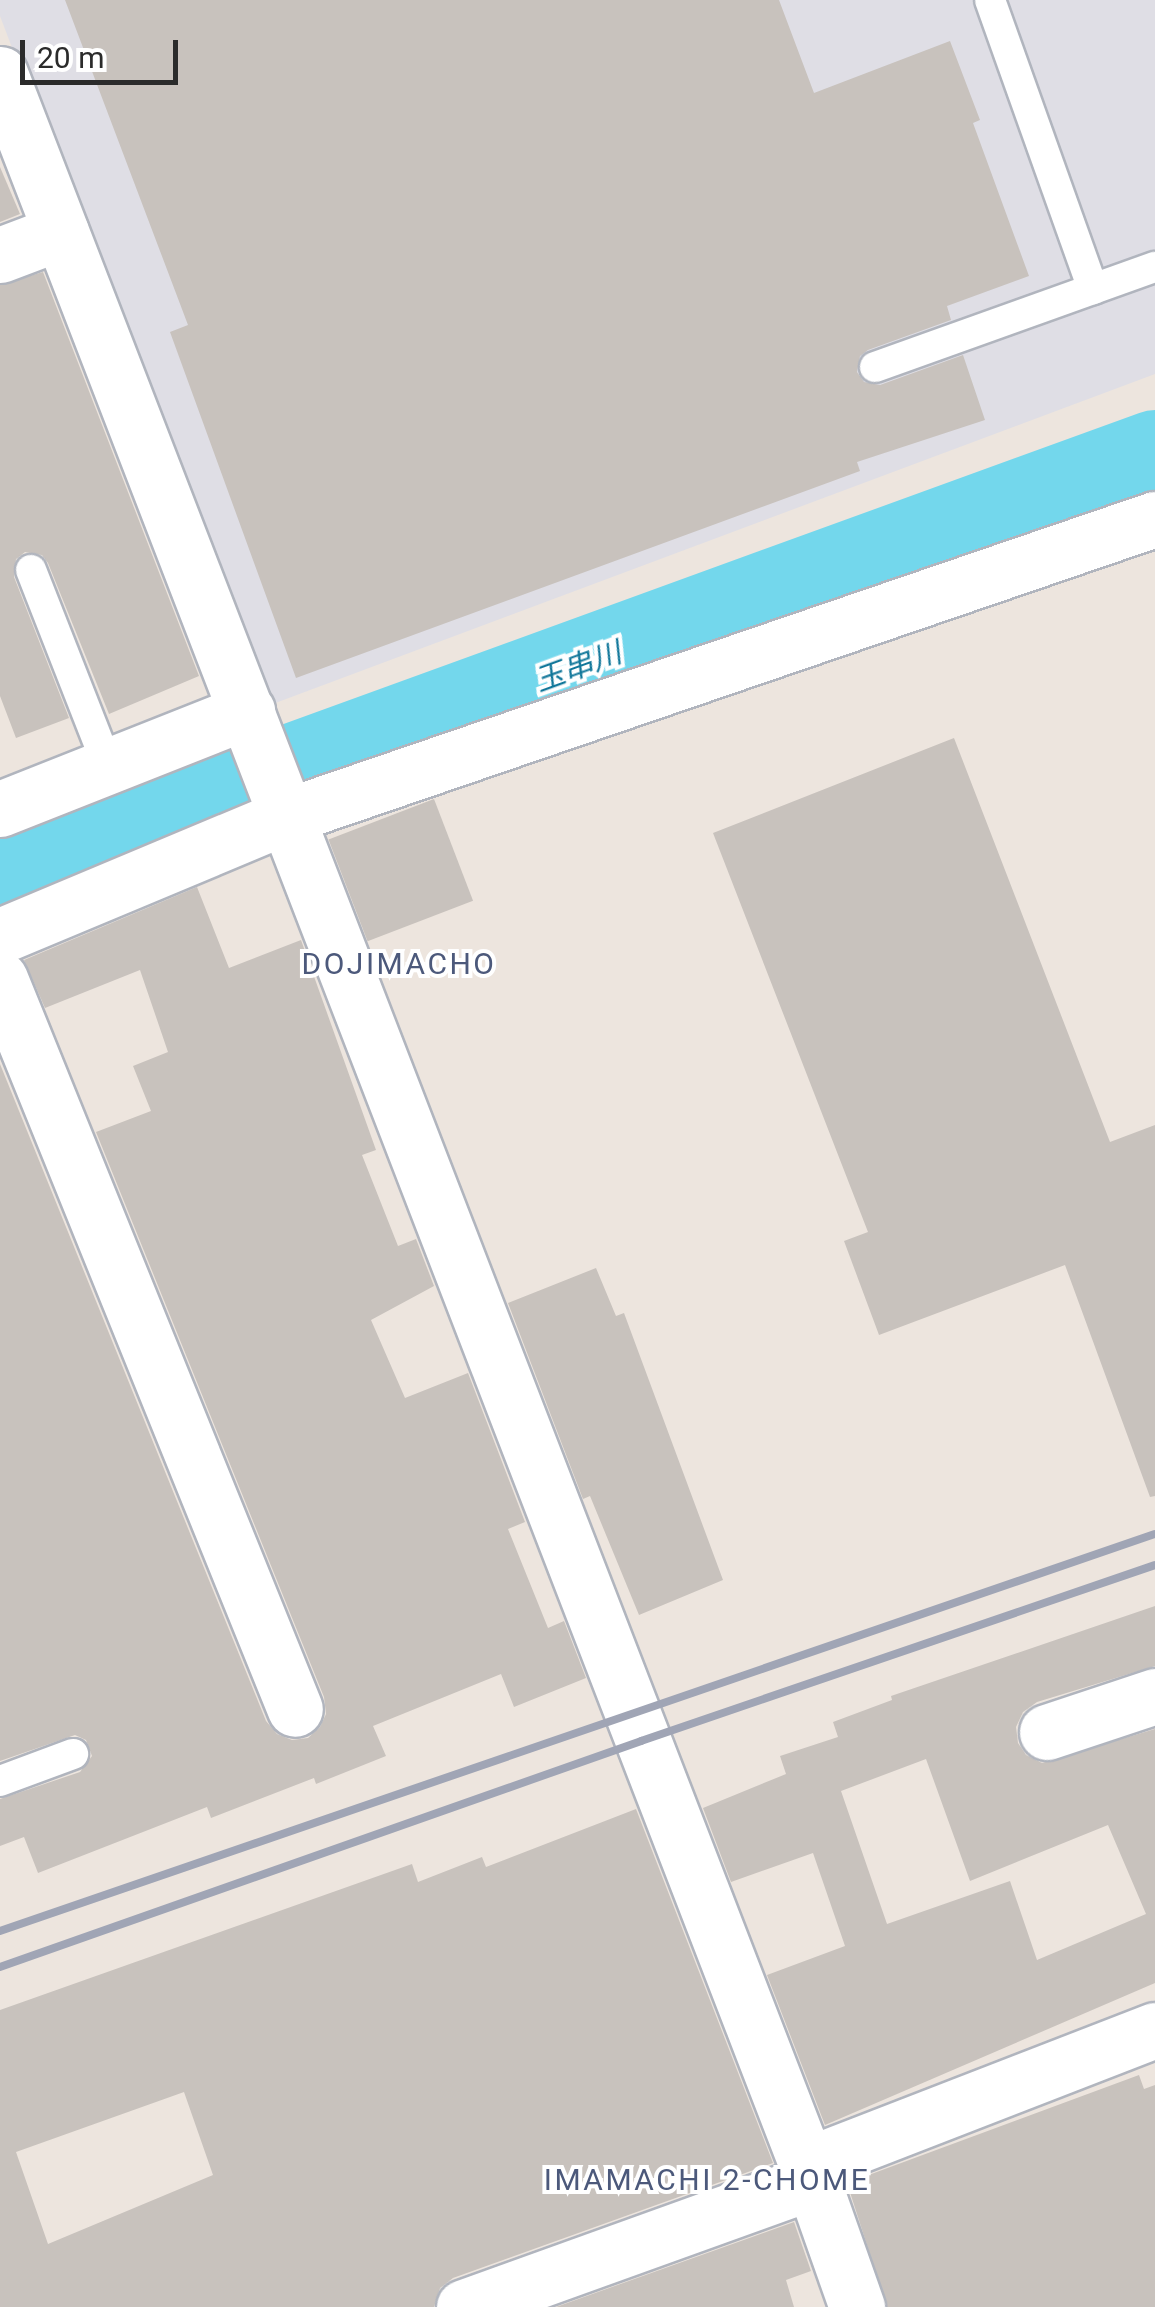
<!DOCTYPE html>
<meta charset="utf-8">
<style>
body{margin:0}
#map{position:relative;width:1155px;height:2307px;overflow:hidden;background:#ede5de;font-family:Roboto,"Noto Sans JP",sans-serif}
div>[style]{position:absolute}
.industrial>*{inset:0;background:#dfdee5}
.river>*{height:95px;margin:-47.5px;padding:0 47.5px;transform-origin:47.5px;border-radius:47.5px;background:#73d7ec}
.building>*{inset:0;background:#c8c2bd;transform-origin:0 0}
.roads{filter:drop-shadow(2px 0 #b1b5be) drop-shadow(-2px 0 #b1b5be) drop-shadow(0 2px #b1b5be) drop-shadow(0 -2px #b1b5be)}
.lane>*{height:30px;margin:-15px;padding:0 15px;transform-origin:15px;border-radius:15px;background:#fff}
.street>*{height:55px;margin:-27.5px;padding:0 27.5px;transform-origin:27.5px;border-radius:27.5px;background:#fff}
.rail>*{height:8px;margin:-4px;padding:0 4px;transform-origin:4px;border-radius:4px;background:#a0a5b5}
span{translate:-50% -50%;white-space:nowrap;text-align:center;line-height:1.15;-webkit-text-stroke:8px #fff;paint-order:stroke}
.water-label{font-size:30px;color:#11779a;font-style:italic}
.neighbourhood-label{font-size:30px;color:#4c597b;letter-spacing:2.5px}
.scale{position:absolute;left:20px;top:40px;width:158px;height:45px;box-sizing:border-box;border:5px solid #2b2b2b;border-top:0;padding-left:12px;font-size:30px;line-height:35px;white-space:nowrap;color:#2b2b2b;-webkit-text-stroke:8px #fff;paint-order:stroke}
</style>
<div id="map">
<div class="industrial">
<div style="clip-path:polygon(0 0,1155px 0,1155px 374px,262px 708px,0 16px)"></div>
</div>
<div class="river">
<div style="left:0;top:877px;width:1229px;rotate:-19.98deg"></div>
</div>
<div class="building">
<div style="clip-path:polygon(65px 0,779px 0,814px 93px,950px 41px,980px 120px,973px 123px,1029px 276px,947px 306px,951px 320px,868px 350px,860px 356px,857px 372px,864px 382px,880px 385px,963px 355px,985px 420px,857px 462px,860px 471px,296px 678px,170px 332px,188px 325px)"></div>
<div style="clip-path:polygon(0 167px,20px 214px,0 222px)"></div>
<div style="clip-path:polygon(43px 272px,199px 676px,109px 714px,48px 563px,42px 555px,25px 552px,16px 559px,14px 577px,69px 718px,16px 738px,0 696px,0 285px)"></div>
<div style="clip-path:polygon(954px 738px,1110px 1142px,1155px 1125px,1155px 1496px,1150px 1497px,1065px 1265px,879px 1335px,844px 1241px,868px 1232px,713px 833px)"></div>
<div style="left:434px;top:799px;width:109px;height:113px;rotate:69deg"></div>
<div style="clip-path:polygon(197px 887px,229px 968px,301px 940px,376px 1150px,362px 1155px,398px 1246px,416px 1239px,434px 1286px,371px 1320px,405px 1398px,468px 1373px,525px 1522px,508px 1529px,548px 1628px,564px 1621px,586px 1678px,514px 1707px,501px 1674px,373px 1726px,386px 1756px,316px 1784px,314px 1778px,211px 1818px,207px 1807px,38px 1873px,24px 1837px,0 1846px,0 1799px,80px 1772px,92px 1756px,86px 1740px,75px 1735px,0 1761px,0 1064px,266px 1721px,277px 1734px,292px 1740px,308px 1738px,320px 1727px,326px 1714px,324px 1697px,96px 1132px,151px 1111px,133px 1066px,168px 1052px,140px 970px,45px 1008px,24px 960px)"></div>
<div style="clip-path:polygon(596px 1268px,616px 1316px,624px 1313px,723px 1580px,639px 1615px,590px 1496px,583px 1499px,508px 1303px)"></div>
<div style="clip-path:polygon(evenodd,1155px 1606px,1155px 1666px,1037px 1702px,1023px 1712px,1016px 1727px,1018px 1743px,1026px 1755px,1042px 1763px,1155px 1729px,1155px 1983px,825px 2125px,767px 1975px,845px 1946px,813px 1853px,731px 1882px,703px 1808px,786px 1774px,780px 1756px,838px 1737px,833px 1722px,892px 1700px,891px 1696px,1155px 1606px,926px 1759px,970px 1881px,1108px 1825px,1146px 1914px,1037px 1960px,1010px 1881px,887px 1924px,841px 1791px,926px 1759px)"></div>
<div style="clip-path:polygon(evenodd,636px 1809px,773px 2163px,453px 2278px,440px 2288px,434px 2307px,0 2307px,0 2010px,412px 1864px,418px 1882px,482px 1857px,486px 1867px,636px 1809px,184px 2092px,213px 2175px,48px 2244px,16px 2152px,184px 2092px)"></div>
<div style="clip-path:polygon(1139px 2075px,1144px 2089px,1155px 2085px,1155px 2307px,887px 2307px,847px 2183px)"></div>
<div style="clip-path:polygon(794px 2222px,811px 2271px,786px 2280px,794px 2307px,556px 2307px)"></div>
</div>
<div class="roads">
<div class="lane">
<div style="left:990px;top:0;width:307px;rotate:70.4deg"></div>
<div style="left:875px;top:367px;width:297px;rotate:-19.7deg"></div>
<div style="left:31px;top:570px;width:211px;rotate:68.6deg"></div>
<div style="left:0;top:1781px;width:78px;rotate:-20.3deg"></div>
</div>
<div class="street">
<div style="left:0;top:74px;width:2241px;rotate:68.9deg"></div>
<div style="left:807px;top:2165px;width:151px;rotate:70.6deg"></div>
<div style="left:0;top:255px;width:65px;rotate:-20.7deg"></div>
<div style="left:0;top:809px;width:266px;rotate:-21.6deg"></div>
<div style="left:0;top:936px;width:311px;rotate:-22.7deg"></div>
<div style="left:287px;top:816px;width:917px;rotate:-18.89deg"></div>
<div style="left:0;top:979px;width:787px;rotate:68deg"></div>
<div style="left:1047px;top:1732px;width:114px;rotate:-18.4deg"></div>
<div style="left:807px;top:2165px;width:373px;rotate:-21.2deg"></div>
<div style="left:464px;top:2307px;width:370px;rotate:-19.8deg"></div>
</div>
</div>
<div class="rail">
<div style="left:0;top:1931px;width:1221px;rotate:-18.97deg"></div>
<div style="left:0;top:1967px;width:680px;rotate:-19.42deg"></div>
<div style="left:641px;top:1741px;width:543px;rotate:-18.9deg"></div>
</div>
<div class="water-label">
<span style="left:578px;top:667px;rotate:-20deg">玉串川</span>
</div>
<div class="neighbourhood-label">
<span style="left:399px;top:964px">DOJIMACHO</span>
<span style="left:707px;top:2180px">IMAMACHI 2-CHOME</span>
</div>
<div class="scale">20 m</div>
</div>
